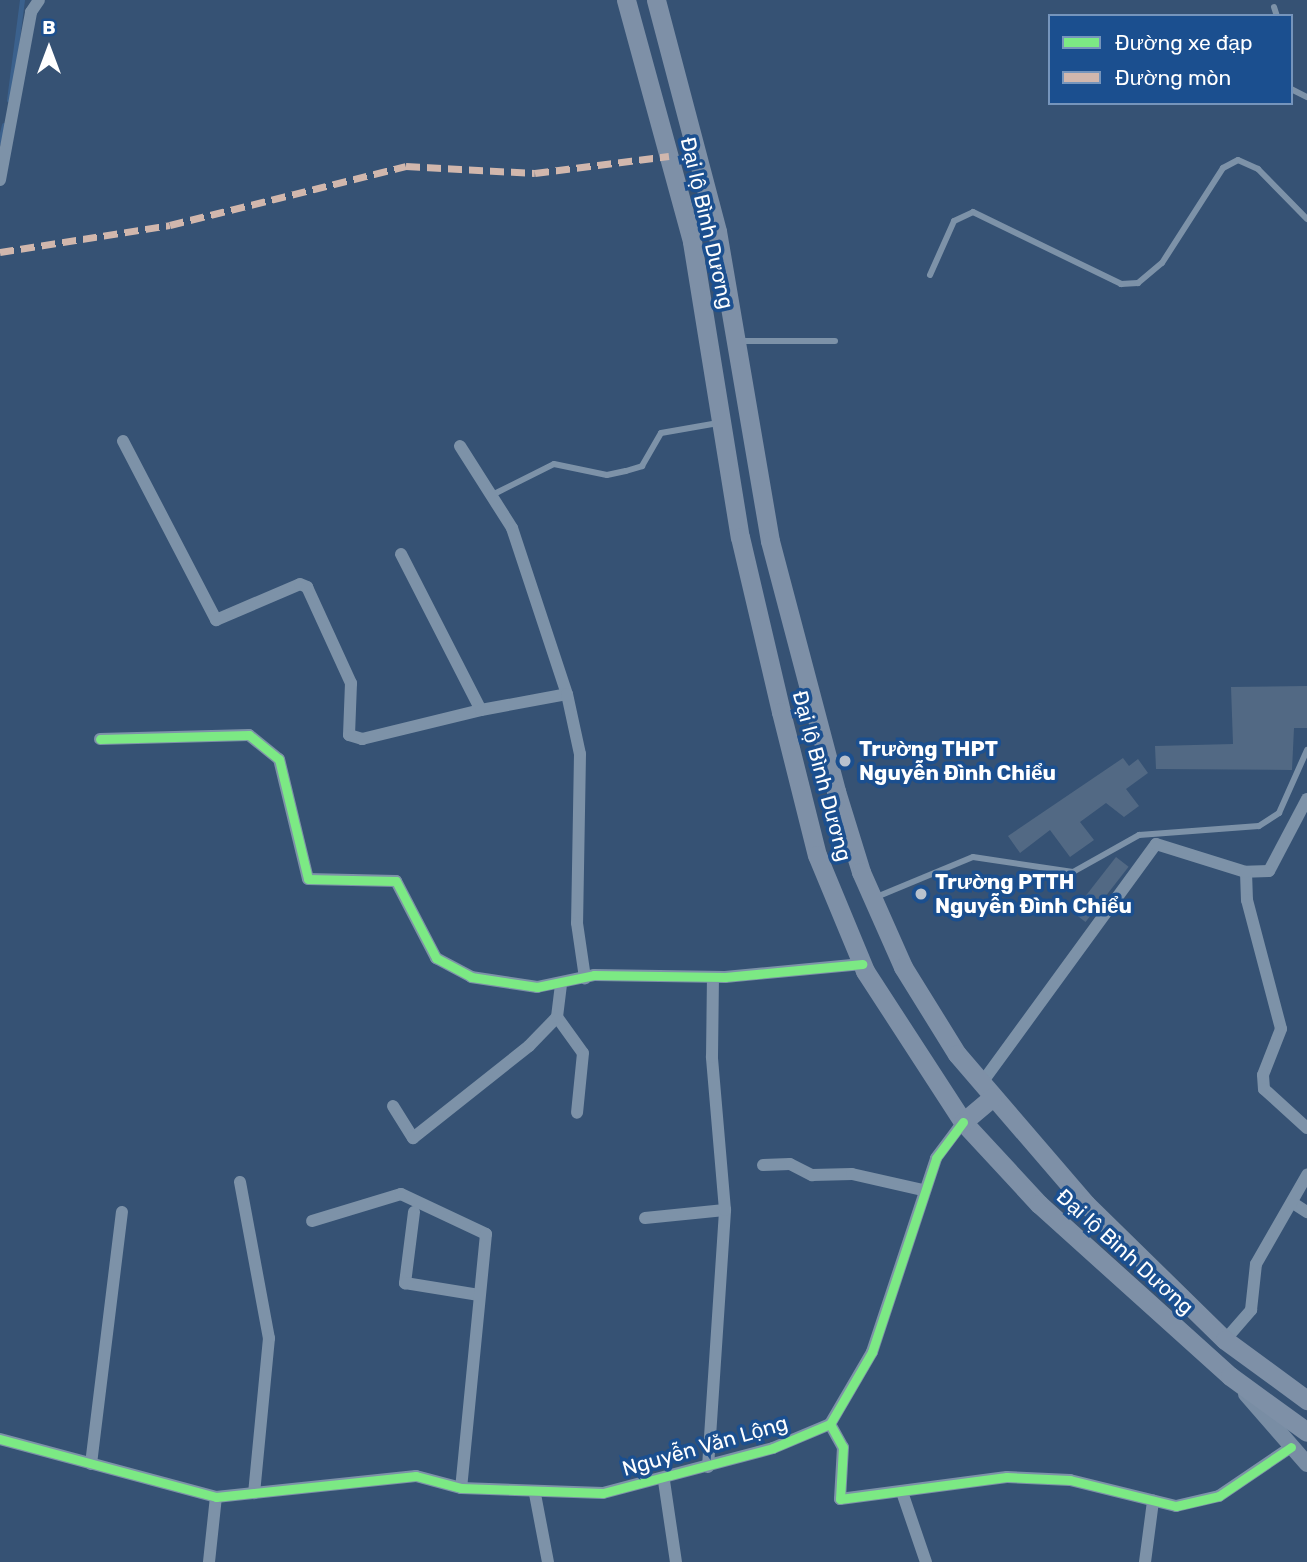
<!DOCTYPE html>
<meta charset="utf-8">
<style>
body{margin:0}
#map{position:relative;width:1307px;height:1562px;overflow:hidden;background:#365274;font-family:Rubik,sans-serif}
div>[style]{position:absolute}
.stream>*{height:4.5px;margin:-2.25px;padding:0 2.25px;transform-origin:2.25px;border-radius:2.25px;background:#3b618d}
.building>*{inset:0;background:#526984;transform-origin:0 0}
.service>*{height:6px;margin:-3px;padding:0 3px;transform-origin:3px;border-radius:3px;background:#7d92a8}
.minor>*{height:12px;margin:-6px;padding:0 6px;transform-origin:6px;border-radius:6px;background:#7d92a8}
.secondary>*{height:16px;margin:-8px;padding:0 8px;transform-origin:8px;border-radius:8px;background:#798da4}
.trunk>*{height:19px;margin:-9.5px;padding:0 9.5px;transform-origin:9.5px;border-radius:9.5px;background:#7e90a7}
.quiet>*{height:7px;margin-top:-3.5px;transform-origin:0;background:repeating-linear-gradient(90deg,#d1b7ad 0 14px,transparent 0 21px)}
.cycleway>*{height:9px;margin:-4.5px;padding:0 4.5px;transform-origin:4.5px;border-radius:4.5px;background:#7ce984}
.dots>*{width:19px;height:19px;translate:-50% -50%;box-sizing:border-box;border:4px solid #1b4f8f;border-radius:50%}
span{translate:-50% -50%;white-space:nowrap;text-align:center;line-height:1.15;-webkit-text-stroke:7px #1b4f8f;paint-order:stroke}
.street-label{font-size:21px;color:#fff}
.poi-label{font-size:21px;color:#fff;font-weight:700}
.left{translate:0 -50%;text-align:left}
.legend{position:absolute;left:1048px;top:14px;width:245px;height:91px;box-sizing:border-box;background:#1b4f8f;border:2px solid #7695bc;margin:0;padding:9px 12px;list-style:none;font-size:21px;color:#fff}
.legend li{display:flex;align-items:center;gap:14px;height:35px}
.legend b{width:35px;border:2px solid #7695bc}
.north{position:absolute;left:14px;top:14px;width:70px;height:70px;-webkit-text-stroke:5px #1b4f8f;paint-order:stroke;rotate:0deg;font-size:19px;font-weight:700;line-height:28px;text-align:center;color:#fff}
.north::after{content:'';display:block;margin:auto;width:24px;height:32px;background:#fff;clip-path:polygon(50% 0,100% 100%,50% 72%,0 100%)}
</style>
<div id="map">
<div class="stream">
<div style="left:9px;top:100px;width:101px;rotate:-82.6deg"></div>
<div style="left:0;top:142px;width:17px;rotate:-77deg"></div>
</div>
<div class="building">
<div style="clip-path:polygon(1307px 686px,1307px 728px,1294px 728px,1292px 770px,1156px 769px,1155px 746px,1233px 744px,1231px 687px)"></div>
<div style="clip-path:polygon(1123px 758px,1129px 766px,1138px 759px,1148px 773px,1126px 789px,1139px 806px,1124px 817px,1106px 803px,1080px 822px,1094px 840px,1070px 857px,1050px 830px,1020px 853px,1008px 836px)"></div>
<div style="left:1116px;top:857px;width:16px;height:70px;rotate:38deg"></div>
</div>
<div class="service">
<div style="left:1274px;top:7px;width:9px;rotate:72deg"></div>
<div style="left:1291px;top:89px;width:18px;rotate:27deg"></div>
<div style="left:930px;top:275px;width:59px;rotate:-66deg"></div>
<div style="left:954px;top:221px;width:21px;rotate:-25deg"></div>
<div style="left:973px;top:212px;width:165px;rotate:25.9deg"></div>
<div style="left:1121px;top:284px;width:17px;rotate:-3deg"></div>
<div style="left:1138px;top:283px;width:31px;rotate:-40deg"></div>
<div style="left:1162px;top:263px;width:113px;rotate:-57.3deg"></div>
<div style="left:1223px;top:168px;width:17px;rotate:-28deg"></div>
<div style="left:1238px;top:160px;width:22px;rotate:24deg"></div>
<div style="left:1258px;top:169px;width:70px;rotate:45.6deg"></div>
<div style="left:739px;top:341px;width:96px"></div>
<div style="left:492px;top:495px;width:69px;rotate:-26.6deg"></div>
<div style="left:554px;top:464px;width:54px;rotate:11.7deg"></div>
<div style="left:607px;top:475px;width:19px;rotate:-12deg"></div>
<div style="left:626px;top:471px;width:17px;rotate:-17deg"></div>
<div style="left:642px;top:466px;width:38px;rotate:-60deg"></div>
<div style="left:661px;top:433px;width:58px;rotate:-10deg"></div>
<div style="left:874px;top:898px;width:107px;rotate:-22.5deg"></div>
<div style="left:973px;top:857px;width:101px;rotate:8.5deg"></div>
<div style="left:1073px;top:872px;width:76px;rotate:-29.3deg"></div>
<div style="left:1139px;top:835px;width:120px;rotate:-4.3deg"></div>
<div style="left:1259px;top:826px;width:24px;rotate:-33deg"></div>
<div style="left:1279px;top:813px;width:69px;rotate:-66deg"></div>
</div>
<div class="minor">
<div style="left:0;top:180px;width:171px;rotate:-79.5deg"></div>
<div style="left:31px;top:12px;width:14px;rotate:-56deg"></div>
<div style="left:123px;top:441px;width:202px;rotate:62.5deg"></div>
<div style="left:216px;top:620px;width:91px;rotate:-23.2deg"></div>
<div style="left:300px;top:584px;width:8px;rotate:23deg"></div>
<div style="left:307px;top:587px;width:106px;rotate:65.4deg"></div>
<div style="left:351px;top:683px;width:52px;rotate:92.2deg"></div>
<div style="left:349px;top:735px;width:14px;rotate:17deg"></div>
<div style="left:362px;top:739px;width:122px;rotate:-13.7deg"></div>
<div style="left:460px;top:446px;width:97px;rotate:57.6deg"></div>
<div style="left:512px;top:528px;width:175px;rotate:71.7deg"></div>
<div style="left:401px;top:554px;width:175px;rotate:62.9deg"></div>
<div style="left:481px;top:710px;width:87px;rotate:-10.5deg"></div>
<div style="left:567px;top:694px;width:61px;rotate:77.8deg"></div>
<div style="left:580px;top:754px;width:169px;rotate:91deg"></div>
<div style="left:577px;top:923px;width:56px;rotate:81.7deg"></div>
<div style="left:100px;top:739px;width:149px;rotate:-1.5deg"></div>
<div style="left:249px;top:735px;width:38px;rotate:39deg"></div>
<div style="left:279px;top:759px;width:123px;rotate:76.4deg"></div>
<div style="left:308px;top:879px;width:88px;rotate:1.3deg"></div>
<div style="left:396px;top:881px;width:87px;rotate:62.5deg"></div>
<div style="left:436px;top:958px;width:40px;rotate:28deg"></div>
<div style="left:471px;top:977px;width:67px;rotate:8.6deg"></div>
<div style="left:537px;top:987px;width:58px;rotate:-11.9deg"></div>
<div style="left:594px;top:975px;width:131px;rotate:0.9deg"></div>
<div style="left:725px;top:977px;width:138px;rotate:-5.4deg"></div>
<div style="left:1307px;top:799px;width:81px;rotate:117.8deg"></div>
<div style="left:1269px;top:871px;width:23px;rotate:178deg"></div>
<div style="left:1246px;top:872px;width:28px;rotate:88deg"></div>
<div style="left:1247px;top:900px;width:133px;rotate:75.2deg"></div>
<div style="left:1281px;top:1029px;width:49px;rotate:111.4deg"></div>
<div style="left:1263px;top:1075px;width:14px;rotate:86deg"></div>
<div style="left:1264px;top:1089px;width:58px;rotate:42.2deg"></div>
<div style="left:557px;top:1017px;width:44px;rotate:54.2deg"></div>
<div style="left:583px;top:1053px;width:60px;rotate:95.7deg"></div>
<div style="left:981px;top:1084px;width:297px;rotate:-53.9deg"></div>
<div style="left:1156px;top:844px;width:94px;rotate:17.3deg"></div>
<div style="left:393px;top:1106px;width:38px;rotate:58deg"></div>
<div style="left:413px;top:1138px;width:148px;rotate:-38.4deg"></div>
<div style="left:529px;top:1046px;width:40px;rotate:-46deg"></div>
<div style="left:557px;top:1017px;width:33px;rotate:-83deg"></div>
<div style="left:763px;top:1165px;width:27px;rotate:-2deg"></div>
<div style="left:790px;top:1164px;width:25px;rotate:27deg"></div>
<div style="left:812px;top:1175px;width:40px;rotate:-1.4deg"></div>
<div style="left:852px;top:1174px;width:73px;rotate:12.7deg"></div>
<div style="left:240px;top:1182px;width:159px;rotate:79.5deg"></div>
<div style="left:269px;top:1338px;width:156px;rotate:95.5deg"></div>
<div style="left:1293px;top:1203px;width:17px;rotate:33deg"></div>
<div style="left:414px;top:1212px;width:72px;rotate:97.2deg"></div>
<div style="left:405px;top:1283px;width:75px;rotate:9.2deg"></div>
<div style="left:645px;top:1218px;width:80px;rotate:-5.7deg"></div>
<div style="left:312px;top:1221px;width:93px;rotate:-16.9deg"></div>
<div style="left:401px;top:1194px;width:94px;rotate:25.2deg"></div>
<div style="left:486px;top:1234px;width:255px;rotate:95.6deg"></div>
<div style="left:1225px;top:1340px;width:40px;rotate:-49deg"></div>
<div style="left:1251px;top:1310px;width:46px;rotate:-83.8deg"></div>
<div style="left:1256px;top:1264px;width:103px;rotate:-60.2deg"></div>
<div style="left:830px;top:1424px;width:26px;rotate:61deg"></div>
<div style="left:843px;top:1447px;width:52px;rotate:93.3deg"></div>
<div style="left:840px;top:1499px;width:168px;rotate:-7.5deg"></div>
<div style="left:1007px;top:1477px;width:63px;rotate:2.7deg"></div>
<div style="left:1070px;top:1480px;width:109px;rotate:13.8deg"></div>
<div style="left:1176px;top:1506px;width:44px;rotate:-13.1deg"></div>
<div style="left:1219px;top:1496px;width:87px;rotate:-34.2deg"></div>
<div style="left:0;top:1439px;width:224px;rotate:15deg"></div>
<div style="left:216px;top:1497px;width:201px;rotate:-6deg"></div>
<div style="left:416px;top:1476px;width:47px;rotate:14.9deg"></div>
<div style="left:461px;top:1488px;width:142px;rotate:2deg"></div>
<div style="left:603px;top:1493px;width:176px;rotate:-14.8deg"></div>
<div style="left:773px;top:1448px;width:62px;rotate:-22.8deg"></div>
<div style="left:830px;top:1424px;width:83px;rotate:-59.7deg"></div>
<div style="left:872px;top:1352px;width:204px;rotate:-71.7deg"></div>
<div style="left:936px;top:1158px;width:45px;rotate:-53.1deg"></div>
<div style="left:91px;top:1464px;width:254px;rotate:-83deg"></div>
<div style="left:708px;top:1467px;width:258px;rotate:-86.2deg"></div>
<div style="left:725px;top:1210px;width:154px;rotate:-94.9deg"></div>
<div style="left:712px;top:1057px;width:80px;rotate:-89.3deg"></div>
<div style="left:664px;top:1481px;width:82px;rotate:81.6deg"></div>
<div style="left:535px;top:1494px;width:69px;rotate:79.2deg"></div>
<div style="left:903px;top:1495px;width:71px;rotate:71.1deg"></div>
<div style="left:209px;top:1562px;width:65px;rotate:-83.9deg"></div>
<div style="left:1145px;top:1562px;width:62px;rotate:-82.5deg"></div>
</div>
<div class="secondary">
<div style="left:1246px;top:1394px;width:93px;rotate:48.9deg"></div>
</div>
<div class="trunk">
<div style="left:626px;top:0;width:251px;rotate:74.7deg"></div>
<div style="left:692px;top:242px;width:299px;rotate:80.8deg"></div>
<div style="left:740px;top:537px;width:180px;rotate:76.8deg"></div>
<div style="left:781px;top:712px;width:147px;rotate:75.9deg"></div>
<div style="left:817px;top:855px;width:126px;rotate:67.5deg"></div>
<div style="left:865px;top:971px;width:180px;rotate:57deg"></div>
<div style="left:963px;top:1122px;width:112px;rotate:47.2deg"></div>
<div style="left:1039px;top:1204px;width:257px;rotate:42deg"></div>
<div style="left:1230px;top:1376px;width:95px;rotate:36deg"></div>
<div style="left:656px;top:0;width:239px;rotate:75.2deg"></div>
<div style="left:717px;top:231px;width:314px;rotate:80.3deg"></div>
<div style="left:770px;top:541px;width:259px;rotate:75.2deg"></div>
<div style="left:836px;top:791px;width:85px;rotate:72.8deg"></div>
<div style="left:861px;top:872px;width:104px;rotate:66.1deg"></div>
<div style="left:903px;top:967px;width:102px;rotate:58.2deg"></div>
<div style="left:957px;top:1054px;width:198px;rotate:49.3deg"></div>
<div style="left:1086px;top:1204px;width:194px;rotate:44.4deg"></div>
<div style="left:1225px;top:1340px;width:102px;rotate:36.2deg"></div>
<div style="left:963px;top:1122px;width:38px;rotate:-40deg"></div>
</div>
<div class="quiet">
<div style="left:0;top:252px;width:172px;rotate:-9deg"></div>
<div style="left:170px;top:225px;width:243px;rotate:-14deg"></div>
<div style="left:406px;top:166px;width:129px;rotate:3.1deg"></div>
<div style="left:535px;top:173px;width:135px;rotate:-7.2deg"></div>
</div>
<div class="cycleway">
<div style="left:100px;top:739px;width:149px;rotate:-1.5deg"></div>
<div style="left:249px;top:735px;width:38px;rotate:39deg"></div>
<div style="left:279px;top:759px;width:123px;rotate:76.4deg"></div>
<div style="left:308px;top:879px;width:88px;rotate:1.3deg"></div>
<div style="left:396px;top:881px;width:87px;rotate:62.5deg"></div>
<div style="left:436px;top:958px;width:40px;rotate:28deg"></div>
<div style="left:471px;top:977px;width:67px;rotate:8.6deg"></div>
<div style="left:537px;top:987px;width:58px;rotate:-11.9deg"></div>
<div style="left:594px;top:975px;width:131px;rotate:0.9deg"></div>
<div style="left:725px;top:977px;width:138px;rotate:-5.4deg"></div>
<div style="left:830px;top:1424px;width:26px;rotate:61deg"></div>
<div style="left:843px;top:1447px;width:52px;rotate:93.3deg"></div>
<div style="left:840px;top:1499px;width:168px;rotate:-7.5deg"></div>
<div style="left:1007px;top:1477px;width:63px;rotate:2.7deg"></div>
<div style="left:1070px;top:1480px;width:109px;rotate:13.8deg"></div>
<div style="left:1176px;top:1506px;width:44px;rotate:-13.1deg"></div>
<div style="left:1219px;top:1496px;width:87px;rotate:-34.2deg"></div>
<div style="left:0;top:1439px;width:224px;rotate:15deg"></div>
<div style="left:216px;top:1497px;width:201px;rotate:-6deg"></div>
<div style="left:416px;top:1476px;width:47px;rotate:14.9deg"></div>
<div style="left:461px;top:1488px;width:142px;rotate:2deg"></div>
<div style="left:603px;top:1493px;width:176px;rotate:-14.8deg"></div>
<div style="left:773px;top:1448px;width:62px;rotate:-22.8deg"></div>
<div style="left:830px;top:1424px;width:83px;rotate:-59.7deg"></div>
<div style="left:872px;top:1352px;width:204px;rotate:-71.7deg"></div>
<div style="left:936px;top:1158px;width:45px;rotate:-53.1deg"></div>
</div>
<div class="dots">
<div style="left:845px;top:761px;background:#b9c2ce"></div>
<div style="left:921px;top:894px;background:#b9c2ce"></div>
</div>
<div class="street-label">
<span style="left:707px;top:223px;rotate:77deg">Đại lộ Bình Dương</span>
<span style="left:822px;top:776px;rotate:75deg">Đại lộ Bình Dương</span>
<span style="left:1125px;top:1252px;rotate:42deg">Đại lộ Bình Dương</span>
<span style="left:705px;top:1446px;rotate:-16deg">Nguyễn Văn Lộng</span>
</div>
<div class="poi-label">
<span class="left" style="left:859px;top:761px">Trường THPT<br>Nguyễn Đình Chiểu</span>
<span class="left" style="left:935px;top:894px">Trường PTTH<br>Nguyễn Đình Chiểu</span>
</div>
<ul class="legend">
<li><b style="height:9px;background:#7ce984"></b>Đường xe đạp</li>
<li><b style="height:9px;background:#d1b7ad"></b>Đường mòn</li>
</ul>
<div class="north">B</div>
</div>
